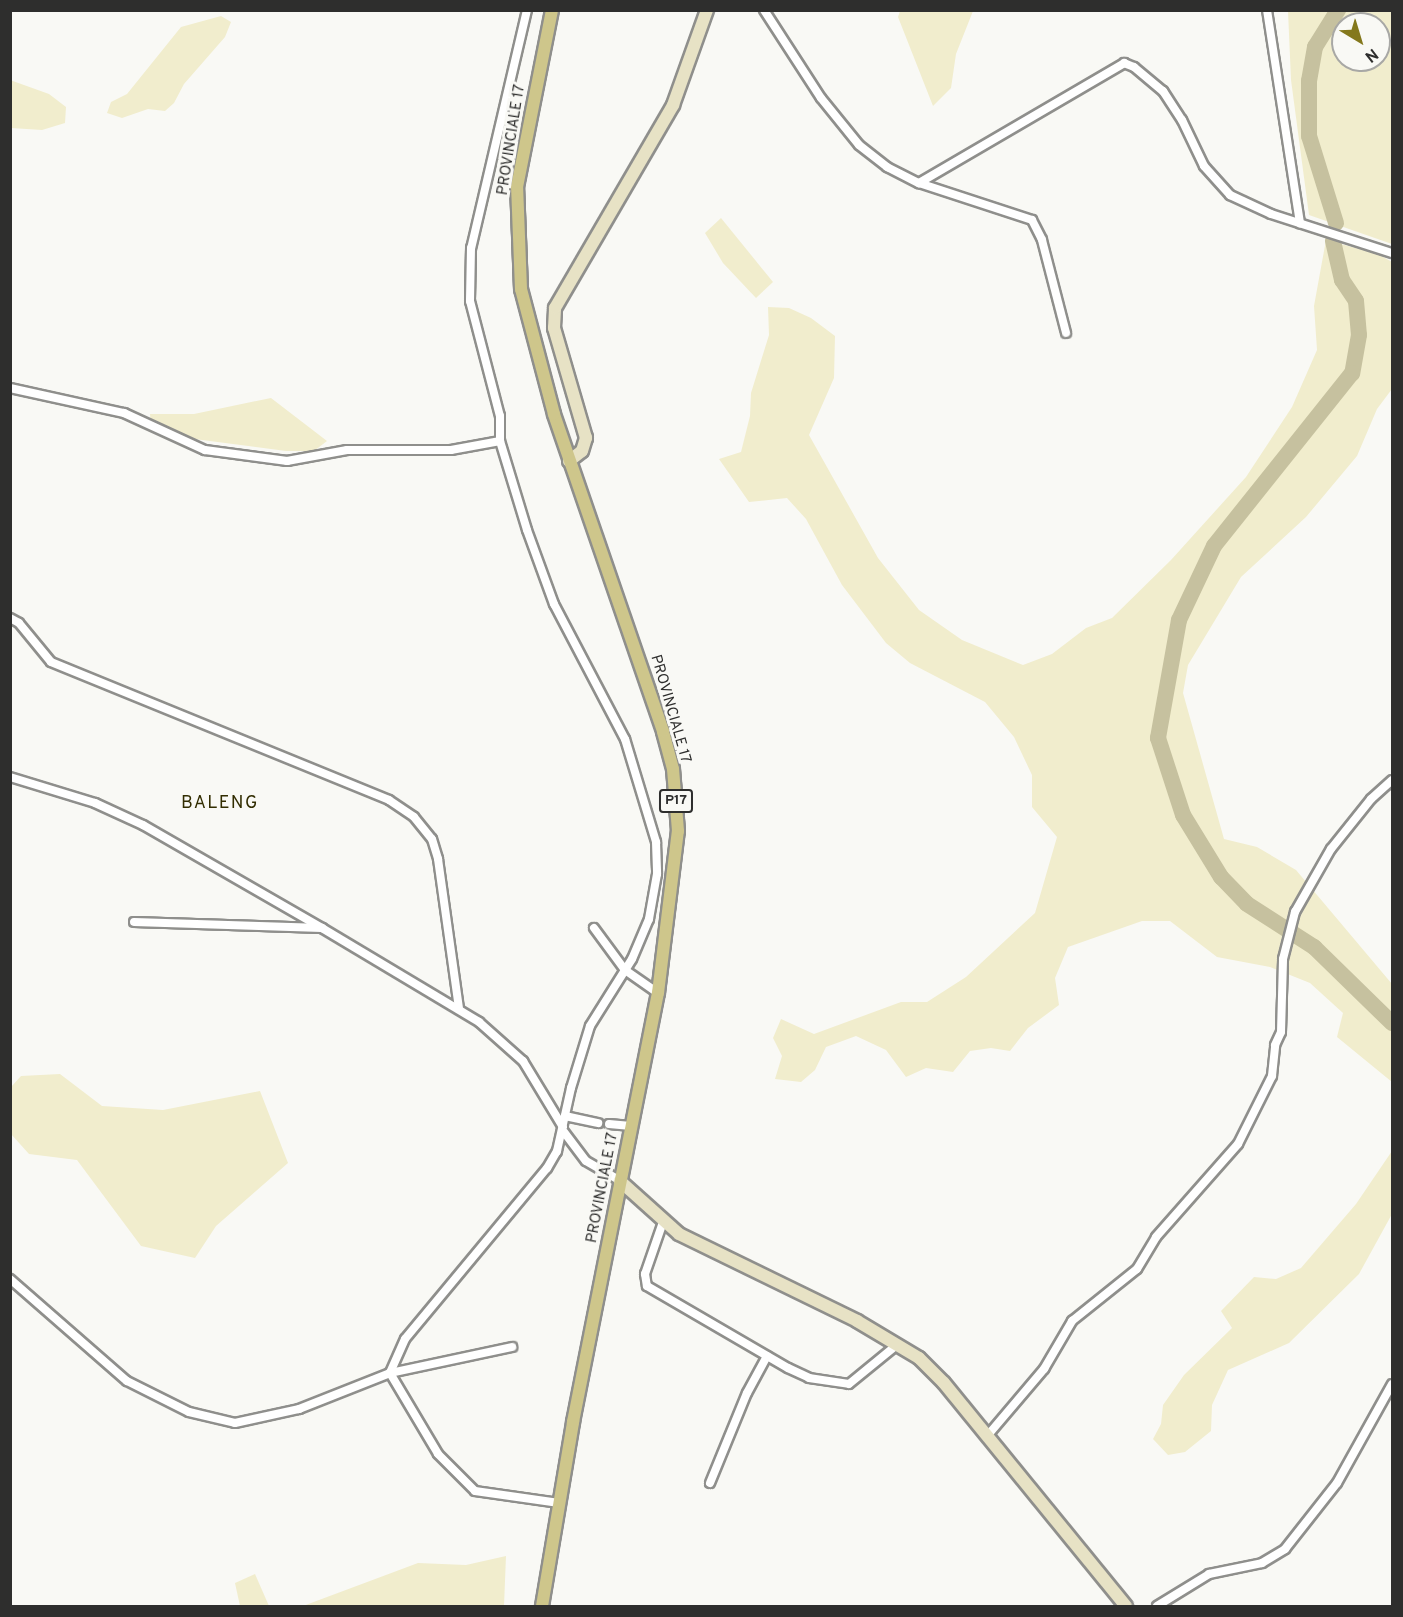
<!DOCTYPE html>
<style>
body{margin:0}
#map{position:relative;width:1403px;height:1617px;overflow:hidden;background:#f9f9f5;font-family:Overpass,sans-serif}
div>[style]{position:absolute}
.green>*{inset:0;background:#f1edcd}
.river>*{height:16px;margin:-8px;padding:0 8px;transform-origin:8px;border-radius:8px;background:#c6c19f}
.roads{filter:drop-shadow(2px 0 #8f8f8c) drop-shadow(-2px 0 #8f8f8c) drop-shadow(0 2px #8f8f8c) drop-shadow(0 -2px #8f8f8c)}
.street>*{height:8px;margin:-4px;padding:0 4px;transform-origin:4px;border-radius:4px;background:#fff}
.secondary>*{height:12px;margin:-6px;padding:0 6px;transform-origin:6px;border-radius:6px;background:#e7e2c5}
.primary>*{height:12px;margin:-6px;padding:0 6px;transform-origin:6px;border-radius:6px;background:#cec68b}
span{translate:-50% -50%;white-space:nowrap;text-align:center;line-height:1.15;-webkit-text-stroke:6px #f9f9f5;paint-order:stroke}
.shield-label span{padding:2px 4px;background:#f9f9f5;border:2px solid;border-radius:4px;-webkit-text-stroke-width:0}
.shield-label{font-size:14px;color:#2e2e2d;font-weight:700}
.street-label{font-size:15px;color:#2e2e2d}
.quarter-label{font-size:18px;color:#322d01;letter-spacing:1.5px}
.frame{position:absolute;inset:0;border:12px solid #2e2e2d;pointer-events:none}
.north{position:absolute;left:1331px;top:12px;width:60px;height:60px;box-sizing:border-box;background:#f9f9f5;border:2px solid #a8a8a5;border-radius:50%;rotate:142deg;font-size:16px;font-weight:700;line-height:24px;text-align:center;color:#2e2e2d}
.north::after{content:'';display:block;margin:auto;width:21px;height:27px;background:#84781c;clip-path:polygon(50% 0,100% 100%,50% 72%,0 100%)}
</style>
<div id="map">
<div class="green">
<div style="clip-path:polygon(900px 11px,973px 11px,956px 54px,951px 88px,933px 106px,898px 17px)"></div>
<div style="clip-path:polygon(evenodd,1288px 11px,1392px 11px,1392px 244px,1309px 215px,1291px 80px,1288px 11px,1343px 24px,1379px 24px,1379px 60px,1343px 60px,1343px 24px)"></div>
<div style="clip-path:polygon(221px 16px,231px 22px,225px 37px,184px 84px,174px 103px,165px 111px,148px 109px,122px 118px,107px 113px,111px 102px,127px 94px,181px 27px)"></div>
<div style="clip-path:polygon(10px 80px,49px 94px,66px 107px,65px 123px,42px 130px,11px 128px)"></div>
<div style="clip-path:polygon(721px 218px,773px 282px,756px 298px,723px 263px,705px 233px)"></div>
<div style="clip-path:polygon(1326px 240px,1378px 254px,1392px 262px,1392px 389px,1377px 409px,1357px 456px,1306px 517px,1241px 577px,1188px 665px,1183px 693px,1224px 839px,1257px 847px,1296px 870px,1392px 984px,1392px 1082px,1337px 1037px,1343px 1013px,1310px 983px,1270px 967px,1217px 957px,1170px 921px,1142px 921px,1068px 947px,1055px 978px,1059px 1005px,1028px 1028px,1010px 1051px,991px 1048px,970px 1051px,953px 1072px,926px 1068px,906px 1077px,886px 1050px,856px 1036px,826px 1047px,815px 1070px,801px 1082px,775px 1079px,782px 1056px,773px 1038px,781px 1019px,814px 1034px,901px 1002px,927px 1002px,966px 977px,1035px 913px,1057px 837px,1032px 807px,1032px 775px,1014px 737px,985px 702px,910px 663px,886px 643px,842px 585px,806px 519px,787px 498px,749px 502px,719px 459px,741px 452px,750px 416px,751px 393px,769px 335px,768px 307px,789px 308px,811px 318px,835px 336px,834px 378px,809px 435px,878px 558px,919px 610px,962px 640px,1023px 665px,1052px 654px,1086px 628px,1112px 618px,1171px 560px,1246px 477px,1292px 407px,1317px 350px,1314px 306px)"></div>
<div style="clip-path:polygon(271px 398px,327px 441px,314px 451px,286px 451px,179px 437px,151px 425px,150px 414px,194px 414px)"></div>
<div style="clip-path:polygon(60px 1074px,102px 1106px,163px 1110px,260px 1091px,288px 1163px,216px 1226px,195px 1258px,141px 1246px,77px 1160px,29px 1154px,11px 1134px,11px 1087px,21px 1076px)"></div>
<div style="clip-path:polygon(1392px 1151px,1392px 1214px,1359px 1274px,1289px 1343px,1228px 1370px,1212px 1405px,1211px 1431px,1185px 1452px,1168px 1455px,1153px 1439px,1161px 1424px,1163px 1405px,1184px 1375px,1232px 1328px,1221px 1311px,1254px 1277px,1276px 1279px,1301px 1268px,1356px 1204px)"></div>
<div style="clip-path:polygon(506px 1556px,504px 1606px,303px 1606px,418px 1563px,466px 1565px)"></div>
<div style="clip-path:polygon(255px 1574px,269px 1606px,240px 1606px,235px 1583px)"></div>
</div>
<div class="river">
<div style="left:1336px;top:223px;width:91px;rotate:-107.2deg"></div>
<div style="left:1309px;top:136px;width:55px;rotate:-90deg"></div>
<div style="left:1309px;top:81px;width:35px;rotate:-80deg"></div>
<div style="left:1315px;top:47px;width:44px;rotate:-58.1deg"></div>
<div style="left:1333px;top:241px;width:40px;rotate:77deg"></div>
<div style="left:1342px;top:280px;width:25px;rotate:56deg"></div>
<div style="left:1356px;top:301px;width:34px;rotate:85deg"></div>
<div style="left:1359px;top:335px;width:39px;rotate:100deg"></div>
<div style="left:1352px;top:373px;width:221px;rotate:128.6deg"></div>
<div style="left:1214px;top:546px;width:82px;rotate:115.3deg"></div>
<div style="left:1179px;top:620px;width:120px;rotate:100.1deg"></div>
<div style="left:1158px;top:738px;width:81px;rotate:72deg"></div>
<div style="left:1183px;top:815px;width:73px;rotate:58.5deg"></div>
<div style="left:1221px;top:877px;width:37px;rotate:46deg"></div>
<div style="left:1247px;top:904px;width:80px;rotate:32.7deg"></div>
<div style="left:1314px;top:947px;width:109px;rotate:44.3deg"></div>
</div>
<div class="roads">
<div class="street">
<div style="left:527px;top:10px;width:244px;rotate:103.2deg"></div>
<div style="left:471px;top:248px;width:53px;rotate:91.1deg"></div>
<div style="left:470px;top:301px;width:119px;rotate:75.4deg"></div>
<div style="left:500px;top:416px;width:25px;rotate:90deg"></div>
<div style="left:500px;top:441px;width:93px;rotate:73.1deg"></div>
<div style="left:527px;top:530px;width:79px;rotate:70deg"></div>
<div style="left:554px;top:604px;width:153px;rotate:62.3deg"></div>
<div style="left:625px;top:739px;width:108px;rotate:73.2deg"></div>
<div style="left:656px;top:842px;width:32px;rotate:88deg"></div>
<div style="left:657px;top:874px;width:46px;rotate:100.1deg"></div>
<div style="left:649px;top:919px;width:43px;rotate:113deg"></div>
<div style="left:632px;top:959px;width:79px;rotate:122.1deg"></div>
<div style="left:590px;top:1026px;width:65px;rotate:107deg"></div>
<div style="left:571px;top:1088px;width:65px;rotate:102.5deg"></div>
<div style="left:557px;top:1151px;width:20px;rotate:120deg"></div>
<div style="left:547px;top:1168px;width:222px;rotate:129.7deg"></div>
<div style="left:405px;top:1339px;width:37px;rotate:114deg"></div>
<div style="left:390px;top:1373px;width:94px;rotate:59.3deg"></div>
<div style="left:438px;top:1454px;width:52px;rotate:45deg"></div>
<div style="left:475px;top:1491px;width:85px;rotate:8.1deg"></div>
<div style="left:764px;top:10px;width:105px;rotate:57.1deg"></div>
<div style="left:821px;top:98px;width:60px;rotate:51deg"></div>
<div style="left:859px;top:145px;width:36px;rotate:38deg"></div>
<div style="left:887px;top:167px;width:36px;rotate:27deg"></div>
<div style="left:919px;top:183px;width:119px;rotate:18.1deg"></div>
<div style="left:1032px;top:220px;width:22px;rotate:63deg"></div>
<div style="left:1042px;top:240px;width:96px;rotate:75.5deg"></div>
<div style="left:1267px;top:10px;width:216px;rotate:81.2deg"></div>
<div style="left:919px;top:183px;width:238px;rotate:-30.3deg"></div>
<div style="left:1124px;top:63px;width:11px;rotate:22deg"></div>
<div style="left:1134px;top:67px;width:38px;rotate:40deg"></div>
<div style="left:1163px;top:91px;width:35px;rotate:57deg"></div>
<div style="left:1182px;top:120px;width:51px;rotate:64.4deg"></div>
<div style="left:1204px;top:166px;width:39px;rotate:48deg"></div>
<div style="left:1230px;top:195px;width:45px;rotate:24.9deg"></div>
<div style="left:1271px;top:214px;width:127px;rotate:17.9deg"></div>
<div style="left:10px;top:388px;width:117px;rotate:12.4deg"></div>
<div style="left:124px;top:413px;width:89px;rotate:24.6deg"></div>
<div style="left:205px;top:450px;width:83px;rotate:7.6deg"></div>
<div style="left:287px;top:461px;width:61px;rotate:-10.4deg"></div>
<div style="left:347px;top:450px;width:104px"></div>
<div style="left:451px;top:450px;width:50px;rotate:-10.4deg"></div>
<div style="left:10px;top:618px;width:10px;rotate:29deg"></div>
<div style="left:19px;top:623px;width:50px;rotate:50.6deg"></div>
<div style="left:51px;top:662px;width:365px;rotate:22.2deg"></div>
<div style="left:389px;top:800px;width:30px;rotate:34deg"></div>
<div style="left:414px;top:817px;width:28px;rotate:51deg"></div>
<div style="left:432px;top:839px;width:21px;rotate:73deg"></div>
<div style="left:438px;top:859px;width:150px;rotate:82deg"></div>
<div style="left:10px;top:777px;width:89px;rotate:17deg"></div>
<div style="left:95px;top:803px;width:53px;rotate:24.6deg"></div>
<div style="left:143px;top:825px;width:207px;rotate:29.9deg"></div>
<div style="left:134px;top:922px;width:188px;rotate:1.8deg"></div>
<div style="left:322px;top:928px;width:183px;rotate:30.9deg"></div>
<div style="left:479px;top:1022px;width:59px;rotate:41.6deg"></div>
<div style="left:523px;top:1061px;width:77px;rotate:58.8deg"></div>
<div style="left:594px;top:928px;width:52px;rotate:53.6deg"></div>
<div style="left:625px;top:970px;width:40px;rotate:34.9deg"></div>
<div style="left:565px;top:1116px;width:34px;rotate:12deg"></div>
<div style="left:609px;top:1124px;width:22px;rotate:5deg"></div>
<div style="left:564px;top:1132px;width:36px;rotate:53deg"></div>
<div style="left:586px;top:1161px;width:39px;rotate:30deg"></div>
<div style="left:663px;top:1222px;width:55px;rotate:109.1deg"></div>
<div style="left:645px;top:1274px;width:12px;rotate:81deg"></div>
<div style="left:647px;top:1286px;width:163px;rotate:30.2deg"></div>
<div style="left:788px;top:1368px;width:23px;rotate:25deg"></div>
<div style="left:809px;top:1378px;width:40px;rotate:8.5deg"></div>
<div style="left:849px;top:1384px;width:63px;rotate:-39.2deg"></div>
<div style="left:10px;top:1279px;width:155px;rotate:41.1deg"></div>
<div style="left:127px;top:1381px;width:69px;rotate:26.6deg"></div>
<div style="left:189px;top:1412px;width:47px;rotate:13.4deg"></div>
<div style="left:235px;top:1423px;width:66px;rotate:-12.3deg"></div>
<div style="left:299px;top:1409px;width:98px;rotate:-21.6deg"></div>
<div style="left:390px;top:1373px;width:125px;rotate:-12deg"></div>
<div style="left:988px;top:1435px;width:87px;rotate:-49.7deg"></div>
<div style="left:1044px;top:1369px;width:56px;rotate:-59.7deg"></div>
<div style="left:1072px;top:1321px;width:83px;rotate:-38.7deg"></div>
<div style="left:1137px;top:1269px;width:37px;rotate:-59deg"></div>
<div style="left:1156px;top:1237px;width:124px;rotate:-48.6deg"></div>
<div style="left:1238px;top:1144px;width:76px;rotate:-63.4deg"></div>
<div style="left:1272px;top:1076px;width:31px;rotate:-84deg"></div>
<div style="left:1275px;top:1045px;width:14px;rotate:-65deg"></div>
<div style="left:1281px;top:1032px;width:73px;rotate:-88.4deg"></div>
<div style="left:1283px;top:959px;width:49px;rotate:-75.7deg"></div>
<div style="left:1295px;top:912px;width:73px;rotate:-60.3deg"></div>
<div style="left:1331px;top:849px;width:64px;rotate:-51.3deg"></div>
<div style="left:1371px;top:799px;width:28px;rotate:-42deg"></div>
<div style="left:710px;top:1483px;width:97px;rotate:-67.7deg"></div>
<div style="left:747px;top:1393px;width:42px;rotate:-61.6deg"></div>
<div style="left:1157px;top:1606px;width:61px;rotate:-31.6deg"></div>
<div style="left:1209px;top:1574px;width:54px;rotate:-11.7deg"></div>
<div style="left:1262px;top:1563px;width:27px;rotate:-31deg"></div>
<div style="left:1285px;top:1549px;width:84px;rotate:-51.8deg"></div>
<div style="left:1337px;top:1483px;width:113px;rotate:-60.9deg"></div>
</div>
<div class="secondary">
<div style="left:569px;top:461px;width:16px;rotate:-38deg"></div>
<div style="left:582px;top:451px;width:14px;rotate:-73deg"></div>
<div style="left:586px;top:438px;width:115px;rotate:-106.2deg"></div>
<div style="left:554px;top:328px;width:20px;rotate:-87deg"></div>
<div style="left:555px;top:308px;width:235px;rotate:-59.8deg"></div>
<div style="left:673px;top:105px;width:101px;rotate:-70.3deg"></div>
<div style="left:620px;top:1181px;width:79px;rotate:41.9deg"></div>
<div style="left:679px;top:1234px;width:198px;rotate:26deg"></div>
<div style="left:857px;top:1321px;width:72px;rotate:30.8deg"></div>
<div style="left:919px;top:1358px;width:35px;rotate:45deg"></div>
<div style="left:944px;top:1383px;width:288px;rotate:50.8deg"></div>
</div>
<div class="primary">
<div style="left:542px;top:1606px;width:187px;rotate:-80.4deg"></div>
<div style="left:573px;top:1422px;width:437px;rotate:-78.8deg"></div>
<div style="left:658px;top:993px;width:163px;rotate:-83deg"></div>
<div style="left:678px;top:831px;width:62px;rotate:-94.6deg"></div>
<div style="left:673px;top:769px;width:39px;rotate:-105deg"></div>
<div style="left:663px;top:731px;width:335px;rotate:-109deg"></div>
<div style="left:554px;top:414px;width:129px;rotate:-104.8deg"></div>
<div style="left:521px;top:289px;width:102px;rotate:-92.2deg"></div>
<div style="left:517px;top:187px;width:180px;rotate:-78.8deg"></div>
</div>
</div>
<div class="shield-label">
<span style="left:676px;top:801px">P17</span>
</div>
<div class="street-label">
<span style="left:512px;top:140px;rotate:-81deg">PROVINCIALE 17</span>
<span style="left:670px;top:709px;rotate:74deg">PROVINCIALE 17</span>
<span style="left:603px;top:1188px;rotate:-79deg">PROVINCIALE 17</span>
</div>
<div class="quarter-label">
<span style="left:220px;top:804px">BALENG</span>
</div>
<div class="frame"></div>
<div class="north">N</div>
</div>
